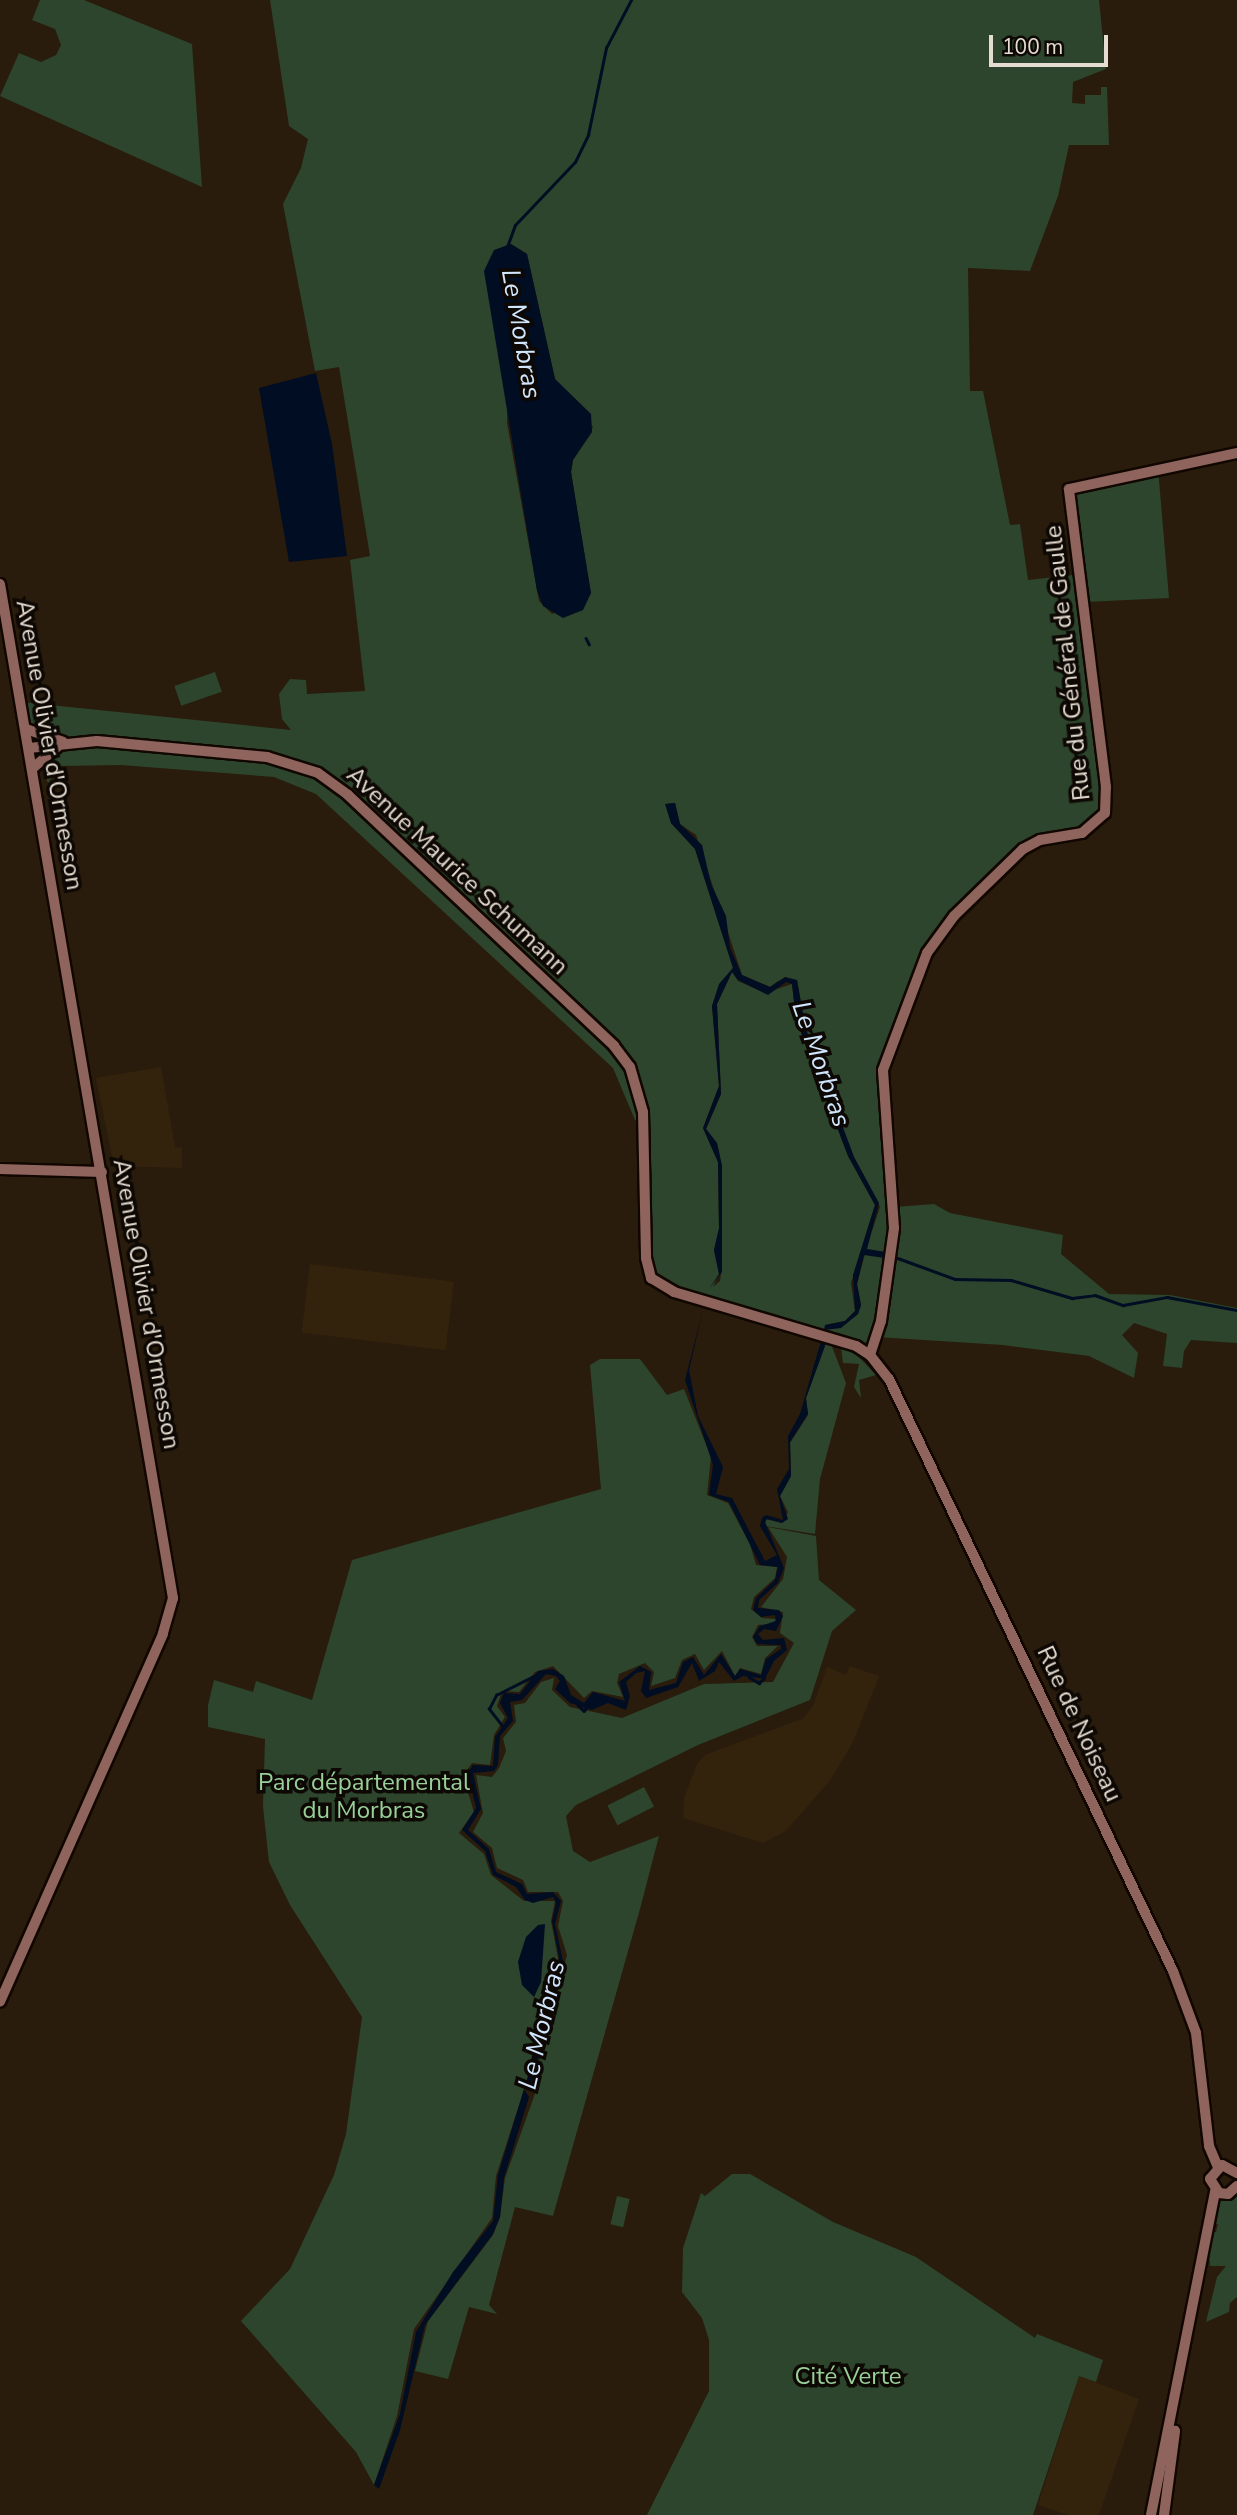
<!DOCTYPE html>
<meta charset="utf-8">
<style>
body{margin:0}
#map{position:relative;width:1237px;height:2515px;overflow:hidden;background:#291c0c;font-family:"Nunito Sans",sans-serif}
div>[style]{position:absolute}
.built>*{inset:0;background:#34230c;transform-origin:0 0}
.green>*{inset:0;background:#2c452c;transform-origin:0 0}
.water>*{inset:0;background:#000d22}
.stream>*{height:2.5px;margin:-1.25px;padding:0 1.25px;transform-origin:1.25px;border-radius:1.25px;background:#000d22}
.roads{filter:drop-shadow(2px 0 #110700) drop-shadow(-2px 0 #110700) drop-shadow(0 2px #110700) drop-shadow(0 -2px #110700)}
.secondary>*{height:10px;margin:-5px;padding:0 5px;transform-origin:5px;border-radius:5px;background:#8e645d}
span{translate:-50% -50%;white-space:nowrap;text-align:center;line-height:1.15;-webkit-text-stroke:7px #0d0803;paint-order:stroke}
.street-label{font-size:24px;color:#e6ddd2}
.park-label{font-size:24px;color:#98cf98}
.water-label{font-size:26px;color:#d1e6fc;font-style:italic}
.scale{position:absolute;left:989px;top:35px;width:119px;height:32px;box-sizing:border-box;border:4px solid #e6ddd2;border-top:0;padding-left:9px;font-size:21px;line-height:24px;white-space:nowrap;color:#e6ddd2;-webkit-text-stroke:5px #0d0803;paint-order:stroke}
</style>
<div id="map">
<div class="built">
<div style="clip-path:polygon(161px 1067px,175px 1147px,182px 1148px,182px 1168px,114px 1166px,96px 1078px)"></div>
<div style="left:310px;top:1264px;width:145px;height:69px;rotate:7deg"></div>
<div style="clip-path:polygon(850px 1666px,879px 1676px,853px 1742px,831px 1779px,786px 1831px,763px 1843px,683px 1818px,684px 1798px,698px 1762px,707px 1754px,802px 1719px,813px 1706px,827px 1667px,846px 1675px)"></div>
<div style="clip-path:polygon(1079px 2376px,1139px 2399px,1099px 2515px,1068px 2515px,1038px 2505px)"></div>
</div>
<div class="green">
<div style="clip-path:polygon(40px 0,84px 0,192px 44px,202px 187px,0 96px,19px 53px,41px 62px,56px 55px,61px 45px,55px 29px,32px 20px)"></div>
<div style="clip-path:polygon(evenodd,270px 0,1099px 0,1106px 69px,1073px 82px,1072px 103px,1085px 104px,1085px 95px,1101px 95px,1101px 87px,1107px 87px,1109px 145px,1069px 145px,1058px 196px,1030px 271px,968px 268px,970px 391px,983px 391px,1010px 525px,1020px 524px,1028px 580px,1082px 574px,1069px 489px,1158px 468px,1169px 598px,1085px 602px,1106px 787px,1099px 822px,1023px 849px,936px 937px,885px 1056px,895px 1207px,934px 1204px,950px 1213px,1063px 1235px,1061px 1254px,1109px 1294px,1170px 1295px,1237px 1308px,1237px 1343px,1191px 1340px,1184px 1351px,1182px 1368px,1163px 1366px,1167px 1334px,1134px 1323px,1122px 1335px,1138px 1353px,1134px 1378px,1089px 1356px,1003px 1345px,877px 1337px,870px 1355px,688px 1297px,651px 1278px,642px 1121px,635px 1120px,613px 1068px,316px 794px,274px 777px,121px 765px,60px 766px,48px 783px,26px 729px,21px 702px,291px 730px,282px 719px,279px 694px,290px 679px,306px 680px,307px 694px,365px 691px,350px 560px,370px 556px,339px 367px,315px 371px,283px 204px,301px 168px,308px 139px,289px 126px,270px 0,511px 244px,527px 254px,555px 379px,593px 427px,573px 460px,571px 472px,591px 594px,552px 614px,539px 601px,507px 423px,511px 244px,270px 0,675px 803px,680px 824px,696px 835px,742px 975px,770px 987px,778px 981px,797px 980px,805px 1029px,854px 1157px,880px 1207px,866px 1249px,885px 1258px,865px 1254px,857px 1284px,861px 1305px,858px 1314px,840px 1328px,826px 1325px,845px 1321px,855px 1311px,851px 1283px,875px 1205px,848px 1156px,796px 1019px,792px 984px,765px 993px,738px 981px,732px 972px,717px 1004px,721px 1094px,706px 1129px,717px 1143px,722px 1166px,722px 1266px,720px 1281px,713px 1287px,719px 1274px,714px 1250px,719px 1229px,718px 1162px,703px 1128px,719px 1086px,712px 1006px,719px 985px,733px 968px,695px 849px,671px 823px,666px 804px,675px 803px)"></div>
<div style="left:215px;top:672px;width:21px;height:43px;rotate:71deg"></div>
<div style="clip-path:polygon(826px 1343px,831px 1344px,846px 1383px,820px 1479px,815px 1534px,765px 1526px,766px 1519px,782px 1523px,788px 1512px,780px 1496px,791px 1476px,790px 1443px,808px 1415px,806px 1398px)"></div>
<div style="clip-path:polygon(841px 1347px,856px 1354px,876px 1375px,859px 1380px,861px 1398px,854px 1387px,859px 1364px,843px 1363px)"></div>
<div style="clip-path:polygon(600px 1359px,640px 1359px,667px 1395px,684px 1389px,711px 1457px,707px 1495px,728px 1503px,750px 1544px,756px 1565px,777px 1567px,775px 1578px,754px 1597px,751px 1609px,762px 1618px,776px 1619px,773px 1624px,758px 1625px,752px 1637px,757px 1646px,778px 1646px,765px 1658px,761px 1674px,740px 1668px,735px 1676px,722px 1651px,704px 1670px,695px 1654px,682px 1660px,675px 1678px,651px 1686px,654px 1672px,645px 1663px,619px 1674px,617px 1683px,623px 1697px,592px 1691px,584px 1698px,553px 1666px,535px 1672px,519px 1692px,502px 1691px,497px 1706px,505px 1717px,494px 1735px,490px 1765px,472px 1763px,463px 1776px,474px 1812px,459px 1833px,484px 1854px,491px 1875px,524px 1901px,555px 1901px,551px 1921px,558px 1958px,542px 2002px,536px 2053px,496px 2176px,492px 2218px,414px 2329px,397px 2416px,374px 2485px,356px 2452px,241px 2321px,290px 2269px,334px 2175px,346px 2134px,362px 2017px,290px 1905px,269px 1862px,263px 1807px,265px 1739px,208px 1727px,208px 1705px,214px 1680px,253px 1692px,256px 1681px,312px 1700px,352px 1560px,601px 1489px,590px 1365px)"></div>
<div style="clip-path:polygon(768px 1527px,816px 1536px,819px 1580px,856px 1610px,832px 1631px,810px 1700px,698px 1745px,576px 1805px,566px 1816px,573px 1851px,590px 1862px,659px 1836px,640px 1909px,553px 2216px,515px 2207px,489px 2305px,497px 2314px,469px 2307px,448px 2379px,415px 2371px,428px 2321px,493px 2235px,500px 2217px,505px 2178px,536px 2091px,532px 2089px,567px 1955px,558px 1926px,563px 1901px,558px 1892px,528px 1892px,523px 1880px,497px 1868px,492px 1848px,473px 1832px,483px 1813px,476px 1775px,492px 1777px,499px 1768px,506px 1751px,503px 1738px,516px 1722px,514px 1705px,525px 1703px,541px 1682px,554px 1678px,552px 1690px,570px 1707px,622px 1718px,704px 1684px,773px 1682px,794px 1643px,780px 1633px,783px 1612px,761px 1607px,783px 1579px,787px 1557px)"></div>
<div style="left:644px;top:1787px;width:22px;height:41px;rotate:63deg"></div>
<div style="clip-path:polygon(732px 2174px,750px 2174px,833px 2222px,916px 2257px,1035px 2338px,1037px 2334px,1103px 2360px,1096px 2382px,1079px 2376px,1033px 2515px,647px 2515px,709px 2391px,709px 2340px,702px 2318px,682px 2292px,683px 2248px,701px 2193px,705px 2196px)"></div>
<div style="clip-path:polygon(1237px 2193px,1237px 2297px,1230px 2303px,1229px 2312px,1206px 2322px,1217px 2277px,1226px 2266px,1210px 2266px,1208px 2240px,1210px 2231px,1216px 2232px,1218px 2224px,1212px 2223px,1220px 2201px)"></div>
<div style="left:617px;top:2196px;width:13px;height:29px;rotate:13deg"></div>
</div>
<div class="water">
<div style="clip-path:polygon(511px 244px,527px 254px,555px 379px,591px 414px,592px 432px,573px 460px,571px 472px,591px 593px,583px 610px,563px 618px,543px 606px,537px 591px,484px 271px,494px 250px)"></div>
<div style="clip-path:polygon(316px 373px,332px 444px,347px 556px,289px 562px,259px 388px)"></div>
<div style="clip-path:polygon(675px 803px,680px 824px,702px 845px,711px 884px,726px 916px,730px 948px,742px 975px,770px 987px,785px 977px,797px 980px,806px 1029px,854px 1157px,879px 1203px,867px 1249px,886px 1252px,885px 1258px,864px 1255px,857px 1284px,861px 1305px,858px 1314px,841px 1328px,824px 1330px,825px 1325px,845px 1321px,855px 1311px,853px 1275px,875px 1205px,848px 1156px,796px 1019px,792px 984px,786px 982px,768px 995px,738px 980px,732px 972px,717px 1004px,721px 1094px,706px 1129px,717px 1143px,722px 1166px,722px 1272px,709px 1289px,719px 1274px,714px 1250px,719px 1228px,718px 1162px,703px 1128px,719px 1086px,712px 1006px,719px 984px,733px 968px,695px 849px,671px 823px,665px 804px)"></div>
<div style="clip-path:polygon(703px 1310px,689px 1370px,698px 1416px,723px 1467px,716px 1494px,732px 1498px,765px 1561px,777px 1555px,760px 1526px,762px 1518px,766px 1515px,783px 1520px,777px 1489px,789px 1469px,788px 1436px,800px 1414px,821px 1341px,826px 1343px,806px 1398px,808px 1414px,790px 1442px,791px 1476px,780px 1496px,788px 1519px,782px 1523px,767px 1519px,765px 1522px,784px 1568px,778px 1583px,759px 1600px,758px 1608px,779px 1610px,783px 1616px,776px 1631px,764px 1629px,758px 1634px,763px 1640px,784px 1638px,787px 1650px,774px 1661px,765px 1679px,743px 1676px,734px 1681px,719px 1662px,715px 1671px,699px 1681px,692px 1663px,678px 1687px,646px 1698px,641px 1691px,645px 1671px,636px 1673px,626px 1682px,630px 1696px,626px 1710px,608px 1703px,592px 1710px,570px 1703px,555px 1689px,560px 1681px,556px 1676px,546px 1674px,522px 1700px,510px 1702px,513px 1721px,500px 1736px,498px 1765px,494px 1771px,473px 1773px,481px 1809px,468px 1830px,489px 1849px,496px 1872px,522px 1884px,527px 1894px,553px 1892px,561px 1901px,555px 1924px,563px 1961px,530px 2089px,525px 2087px,559px 1958px,552px 1921px,556px 1903px,553px 1897px,533px 1903px,525px 1900px,516px 1887px,493px 1875px,485px 1851px,462px 1830px,476px 1808px,468px 1772px,473px 1765px,493px 1766px,495px 1737px,508px 1718px,500px 1703px,504px 1693px,520px 1694px,538px 1671px,553px 1669px,564px 1676px,571px 1695px,584px 1703px,593px 1692px,625px 1701px,619px 1682px,640px 1666px,651px 1672px,649px 1690px,676px 1683px,683px 1662px,693px 1657px,704px 1675px,721px 1654px,735px 1676px,740px 1669px,761px 1675px,766px 1659px,781px 1649px,781px 1645px,757px 1644px,753px 1637px,760px 1626px,776px 1621px,775px 1615px,761px 1617px,753px 1610px,756px 1598px,775px 1580px,778px 1567px,760px 1565px,729px 1502px,709px 1495px,713px 1465px,685px 1380px)"></div>
<div style="clip-path:polygon(545px 1924px,541px 1982px,534px 1997px,522px 1985px,518px 1962px,526px 1937px,538px 1925px)"></div>
<div style="clip-path:polygon(524px 2089px,529px 2097px,504px 2178px,500px 2217px,493px 2234px,425px 2325px,400px 2430px,379px 2489px,374px 2485px,400px 2414px,416px 2332px,453px 2272px,493px 2221px,498px 2175px)"></div>
</div>
<div class="stream">
<div style="left:507px;top:247px;width:23px;rotate:-70deg"></div>
<div style="left:515px;top:225px;width:87px;rotate:-46.4deg"></div>
<div style="left:575px;top:162px;width:30px;rotate:-64deg"></div>
<div style="left:588px;top:135px;width:89px;rotate:-78.3deg"></div>
<div style="left:606px;top:48px;width:54px;rotate:-62.5deg"></div>
<div style="left:586px;top:638px;width:7px;rotate:63deg"></div>
<div style="left:895px;top:1257px;width:64px;rotate:20.1deg"></div>
<div style="left:955px;top:1279px;width:56px;rotate:1deg"></div>
<div style="left:1011px;top:1280px;width:64px;rotate:16.4deg"></div>
<div style="left:1072px;top:1298px;width:23px;rotate:-7deg"></div>
<div style="left:1095px;top:1295px;width:30px;rotate:20deg"></div>
<div style="left:1123px;top:1305px;width:45px;rotate:-10.3deg"></div>
<div style="left:1167px;top:1297px;width:71px;rotate:10.5deg"></div>
<div style="left:749px;top:1677px;width:12px;rotate:31deg"></div>
<div style="left:759px;top:1683px;width:7px;rotate:-45deg"></div>
<div style="left:578px;top:1705px;width:8px;rotate:45deg"></div>
<div style="left:584px;top:1711px;width:6px;rotate:-59deg"></div>
<div style="left:503px;top:1727px;width:23px;rotate:-128deg"></div>
<div style="left:489px;top:1709px;width:16px;rotate:-63deg"></div>
<div style="left:496px;top:1695px;width:42px;rotate:-26.6deg"></div>
</div>
<div class="roads">
<div class="secondary">
<div style="left:0;top:584px;width:1029px;rotate:80.32deg"></div>
<div style="left:173px;top:1598px;width:37px;rotate:106deg"></div>
<div style="left:163px;top:1634px;width:402px;rotate:113.9deg"></div>
<div style="left:26px;top:729px;width:39px;rotate:19deg"></div>
<div style="left:29px;top:748px;width:68px;rotate:-5.9deg"></div>
<div style="left:97px;top:741px;width:171px;rotate:5.4deg"></div>
<div style="left:267px;top:757px;width:53px;rotate:17.4deg"></div>
<div style="left:318px;top:773px;width:37px;rotate:36deg"></div>
<div style="left:348px;top:795px;width:366px;rotate:43.3deg"></div>
<div style="left:614px;top:1046px;width:26px;rotate:53deg"></div>
<div style="left:630px;top:1067px;width:47px;rotate:73.9deg"></div>
<div style="left:643px;top:1112px;width:146px;rotate:88.8deg"></div>
<div style="left:646px;top:1258px;width:21px;rotate:76deg"></div>
<div style="left:651px;top:1278px;width:27px;rotate:31deg"></div>
<div style="left:674px;top:1292px;width:190px;rotate:16.5deg"></div>
<div style="left:856px;top:1346px;width:17px;rotate:33deg"></div>
<div style="left:870px;top:1355px;width:31px;rotate:52deg"></div>
<div style="left:889px;top:1379px;width:657px;rotate:64.37deg"></div>
<div style="left:1173px;top:1971px;width:66px;rotate:69.6deg"></div>
<div style="left:1196px;top:2033px;width:114px;rotate:83.4deg"></div>
<div style="left:1209px;top:2146px;width:23px;rotate:67deg"></div>
<div style="left:33px;top:768px;width:32px;rotate:-41deg"></div>
<div style="left:0;top:1169px;width:102px;rotate:1.7deg"></div>
<div style="left:870px;top:1355px;width:36px;rotate:-72deg"></div>
<div style="left:881px;top:1321px;width:94px;rotate:-82deg"></div>
<div style="left:894px;top:1228px;width:158px;rotate:-94deg"></div>
<div style="left:883px;top:1070px;width:125px;rotate:-69.4deg"></div>
<div style="left:927px;top:953px;width:46px;rotate:-53.9deg"></div>
<div style="left:954px;top:916px;width:96px;rotate:-44.2deg"></div>
<div style="left:1023px;top:849px;width:19px;rotate:-28deg"></div>
<div style="left:1040px;top:840px;width:43px;rotate:-9.5deg"></div>
<div style="left:1082px;top:833px;width:30px;rotate:-41deg"></div>
<div style="left:1105px;top:813px;width:26px;rotate:-88deg"></div>
<div style="left:1106px;top:787px;width:300px;rotate:-97.1deg"></div>
<div style="left:1069px;top:489px;width:172px;rotate:-12.1deg"></div>
<div style="left:1237px;top:2173px;width:17px;rotate:-152deg"></div>
<div style="left:1222px;top:2165px;width:18px;rotate:131deg"></div>
<div style="left:1210px;top:2179px;width:17px;rotate:57deg"></div>
<div style="left:1219px;top:2193px;width:9px;rotate:6deg"></div>
<div style="left:1228px;top:2194px;width:12px;rotate:-42deg"></div>
<div style="left:1151px;top:2515px;width:330px;rotate:-78.8deg"></div>
<div style="left:1164px;top:2515px;width:85px;rotate:-82.5deg"></div>
</div>
</div>
<div class="street-label">
<span style="left:1068px;top:663px;rotate:-96deg">Rue du Général de Gaulle</span>
<span style="left:49px;top:745px;rotate:80deg">Avenue Olivier d'Ormesson</span>
<span style="left:457px;top:871px;rotate:43deg">Avenue Maurice Schumann</span>
<span style="left:146px;top:1304px;rotate:80deg">Avenue Olivier d'Ormesson</span>
<span style="left:1079px;top:1724px;rotate:65deg">Rue de Noiseau</span>
</div>
<div class="park-label">
<span style="left:364px;top:1797px">Parc départemental<br>du Morbras</span>
<span style="left:848px;top:2377px">Cité Verte</span>
</div>
<div class="water-label">
<span style="left:521px;top:334px;rotate:80deg">Le Morbras</span>
<span style="left:821px;top:1064px;rotate:71deg">Le Morbras</span>
<span style="left:542px;top:2025px;rotate:-77deg">Le Morbras</span>
</div>
<div class="scale">100 m</div>
</div>
